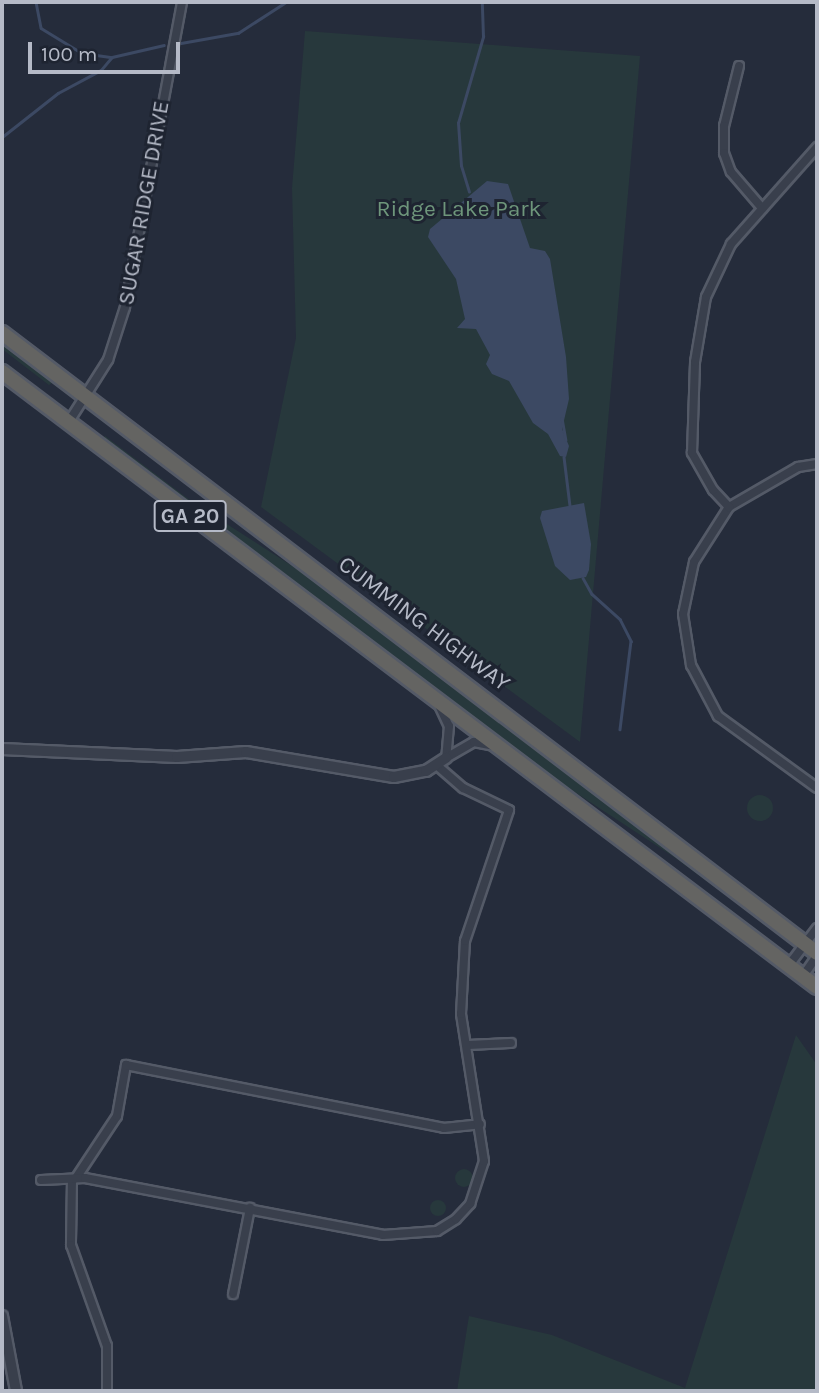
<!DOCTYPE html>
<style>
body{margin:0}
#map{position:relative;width:819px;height:1393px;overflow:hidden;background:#252c3b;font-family:Karla,sans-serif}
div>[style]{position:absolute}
.green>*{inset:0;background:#27383c}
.round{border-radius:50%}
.water>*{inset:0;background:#3c4963}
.stream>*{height:2.5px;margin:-1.25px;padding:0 1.25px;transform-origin:1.25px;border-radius:1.25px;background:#3c4963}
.roads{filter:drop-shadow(2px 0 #545a67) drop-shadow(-2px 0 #545a67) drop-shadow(0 2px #545a67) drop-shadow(0 -2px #545a67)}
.minor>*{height:8px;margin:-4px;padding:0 4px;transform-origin:4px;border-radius:4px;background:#393f4c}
.tertiary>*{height:10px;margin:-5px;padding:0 5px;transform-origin:5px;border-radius:5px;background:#393f4c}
.trunk>*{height:14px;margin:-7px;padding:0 7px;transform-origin:7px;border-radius:7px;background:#646462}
span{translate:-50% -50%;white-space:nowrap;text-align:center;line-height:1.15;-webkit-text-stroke:6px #1e2431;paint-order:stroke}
.shield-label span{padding:2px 5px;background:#1e2431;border:2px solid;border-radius:5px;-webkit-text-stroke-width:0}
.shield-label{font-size:21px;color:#b5bac7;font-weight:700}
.street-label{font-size:23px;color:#b5bac7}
.park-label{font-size:23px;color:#6e967b}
.frame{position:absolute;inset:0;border:4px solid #b5bac7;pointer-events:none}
.scale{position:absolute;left:28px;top:42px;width:152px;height:32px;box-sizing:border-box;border:4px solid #b5bac7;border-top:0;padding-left:9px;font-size:21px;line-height:24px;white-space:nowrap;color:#b5bac7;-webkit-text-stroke:5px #1e2431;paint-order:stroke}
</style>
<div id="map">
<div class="green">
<div style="clip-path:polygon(305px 31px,640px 56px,580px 742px,261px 507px,296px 338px,292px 188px)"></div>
<div style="clip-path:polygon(2px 342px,53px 382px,49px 385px,2px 349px)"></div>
<div style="clip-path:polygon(105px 436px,191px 501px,339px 596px,781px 929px,777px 933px,674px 857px,535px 766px,101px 441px)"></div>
<div class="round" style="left:747px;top:795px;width:26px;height:26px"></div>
<div style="clip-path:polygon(796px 1035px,817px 1065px,817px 1391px,457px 1391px,469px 1316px,552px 1335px,685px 1388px)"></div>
<div class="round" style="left:455px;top:1169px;width:18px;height:18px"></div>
<div class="round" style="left:430px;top:1200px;width:16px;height:16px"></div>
</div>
<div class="water">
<div style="clip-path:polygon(487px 181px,508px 184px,530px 248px,545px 251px,550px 259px,566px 357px,569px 399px,562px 429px,569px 446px,566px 457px,560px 456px,548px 434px,533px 423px,509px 381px,492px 374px,486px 364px,490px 355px,476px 329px,457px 328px,465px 319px,456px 279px,428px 237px,430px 229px)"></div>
<div style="clip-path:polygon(584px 503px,591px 544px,589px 570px,586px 577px,570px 580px,555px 566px,540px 518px,542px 511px)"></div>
</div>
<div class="stream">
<div style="left:36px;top:2px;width:26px;rotate:79deg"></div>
<div style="left:41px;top:28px;width:48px;rotate:31.4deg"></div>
<div style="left:82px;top:53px;width:30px;rotate:8deg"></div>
<div style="left:112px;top:57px;width:53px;rotate:-13deg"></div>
<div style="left:181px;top:43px;width:58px;rotate:-10deg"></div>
<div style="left:238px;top:33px;width:57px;rotate:-32.9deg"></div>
<div style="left:2px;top:137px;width:71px;rotate:-38.2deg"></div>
<div style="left:58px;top:93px;width:49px;rotate:-28.1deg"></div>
<div style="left:101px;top:70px;width:16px;rotate:-50deg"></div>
<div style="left:469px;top:192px;width:27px;rotate:-107deg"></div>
<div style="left:461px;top:166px;width:43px;rotate:-94deg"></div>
<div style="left:458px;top:123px;width:90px;rotate:-73.8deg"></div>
<div style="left:483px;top:37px;width:35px;rotate:-92deg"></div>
<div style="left:562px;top:418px;width:22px;rotate:80deg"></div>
<div style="left:564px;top:457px;width:49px;rotate:83deg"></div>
<div style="left:583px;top:578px;width:18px;rotate:61deg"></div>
<div style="left:592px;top:594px;width:38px;rotate:42deg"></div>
<div style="left:620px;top:619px;width:25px;rotate:63deg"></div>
<div style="left:631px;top:641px;width:89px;rotate:97.1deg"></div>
</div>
<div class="roads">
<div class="minor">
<div style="left:739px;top:66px;width:62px;rotate:104deg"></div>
<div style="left:724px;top:126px;width:27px;rotate:90deg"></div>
<div style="left:724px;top:153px;width:20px;rotate:70deg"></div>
<div style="left:731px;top:172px;width:48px;rotate:49.3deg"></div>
<div style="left:68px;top:423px;width:75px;rotate:-57.6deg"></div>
<div style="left:108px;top:360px;width:56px;rotate:-72.2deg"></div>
<div style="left:125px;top:307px;width:310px;rotate:-79.4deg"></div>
<div style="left:817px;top:464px;width:19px;rotate:171deg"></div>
<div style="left:798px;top:467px;width:80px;rotate:149.9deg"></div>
<div style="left:729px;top:507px;width:65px;rotate:122.5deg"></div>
<div style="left:694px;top:562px;width:53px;rotate:101.9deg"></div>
<div style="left:683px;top:614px;width:52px;rotate:81.1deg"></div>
<div style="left:691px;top:665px;width:58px;rotate:62.1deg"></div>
<div style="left:718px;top:716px;width:122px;rotate:36deg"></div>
<div style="left:729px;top:507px;width:23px;rotate:-133deg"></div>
<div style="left:713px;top:490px;width:43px;rotate:-119.6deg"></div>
<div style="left:692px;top:453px;width:91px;rotate:-88.1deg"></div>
<div style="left:695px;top:362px;width:66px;rotate:-80.4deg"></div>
<div style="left:706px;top:297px;width:59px;rotate:-64.7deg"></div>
<div style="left:731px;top:244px;width:130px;rotate:-48.4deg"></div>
<div style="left:439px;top:705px;width:23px;rotate:65deg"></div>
<div style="left:449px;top:726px;width:32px;rotate:95deg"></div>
<div style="left:446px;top:758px;width:32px;rotate:-30deg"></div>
<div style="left:474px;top:742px;width:20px;rotate:11deg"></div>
<div style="left:789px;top:965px;width:46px;rotate:-52.9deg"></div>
<div style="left:803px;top:976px;width:24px;rotate:-55deg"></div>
<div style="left:467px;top:1045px;width:44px;rotate:-2.6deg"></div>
<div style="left:76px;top:1178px;width:74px;rotate:-56.5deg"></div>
<div style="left:117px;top:1116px;width:52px;rotate:-80deg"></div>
<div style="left:126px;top:1065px;width:324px;rotate:11.2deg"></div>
<div style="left:444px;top:1128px;width:36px;rotate:-6deg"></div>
<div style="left:72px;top:1179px;width:66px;rotate:90.9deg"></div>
<div style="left:71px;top:1245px;width:107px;rotate:70.4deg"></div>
<div style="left:107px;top:1346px;width:45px;rotate:90deg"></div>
<div style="left:41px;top:1180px;width:44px;rotate:-2.6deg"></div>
<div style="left:85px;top:1178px;width:303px;rotate:10.8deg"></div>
<div style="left:383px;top:1235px;width:54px;rotate:-4.2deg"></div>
<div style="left:437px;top:1231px;width:22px;rotate:-32deg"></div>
<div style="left:456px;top:1219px;width:21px;rotate:-47deg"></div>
<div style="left:470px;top:1204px;width:45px;rotate:-72deg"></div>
<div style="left:484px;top:1161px;width:149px;rotate:-98.9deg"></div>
<div style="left:461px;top:1014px;width:73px;rotate:-86.9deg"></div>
<div style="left:465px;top:941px;width:138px;rotate:-71.4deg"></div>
<div style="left:509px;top:810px;width:51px;rotate:-154.4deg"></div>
<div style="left:463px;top:788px;width:35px;rotate:-139deg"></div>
<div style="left:233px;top:1294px;width:88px;rotate:-78.8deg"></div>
</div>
<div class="tertiary">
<div style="left:2px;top:749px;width:175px;rotate:2.6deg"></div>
<div style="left:177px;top:757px;width:69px;rotate:-4.1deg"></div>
<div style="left:246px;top:752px;width:150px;rotate:9.6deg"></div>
<div style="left:394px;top:777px;width:33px;rotate:-11deg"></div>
<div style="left:426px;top:771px;width:24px;rotate:-33deg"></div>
<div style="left:2px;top:1316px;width:76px;rotate:79.4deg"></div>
</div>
<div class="trunk">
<div style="left:2px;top:333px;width:1024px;rotate:37.26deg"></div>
<div style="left:2px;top:372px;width:1021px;rotate:37.04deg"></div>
</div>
</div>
<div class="shield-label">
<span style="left:190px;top:516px">GA 20</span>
</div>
<div class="street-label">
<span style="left:144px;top:203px;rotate:-80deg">SUGAR RIDGE DRIVE</span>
<span style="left:424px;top:624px;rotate:37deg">CUMMING HIGHWAY</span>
</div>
<div class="park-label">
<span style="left:459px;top:209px">Ridge Lake Park</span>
</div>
<div class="frame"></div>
<div class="scale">100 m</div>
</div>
